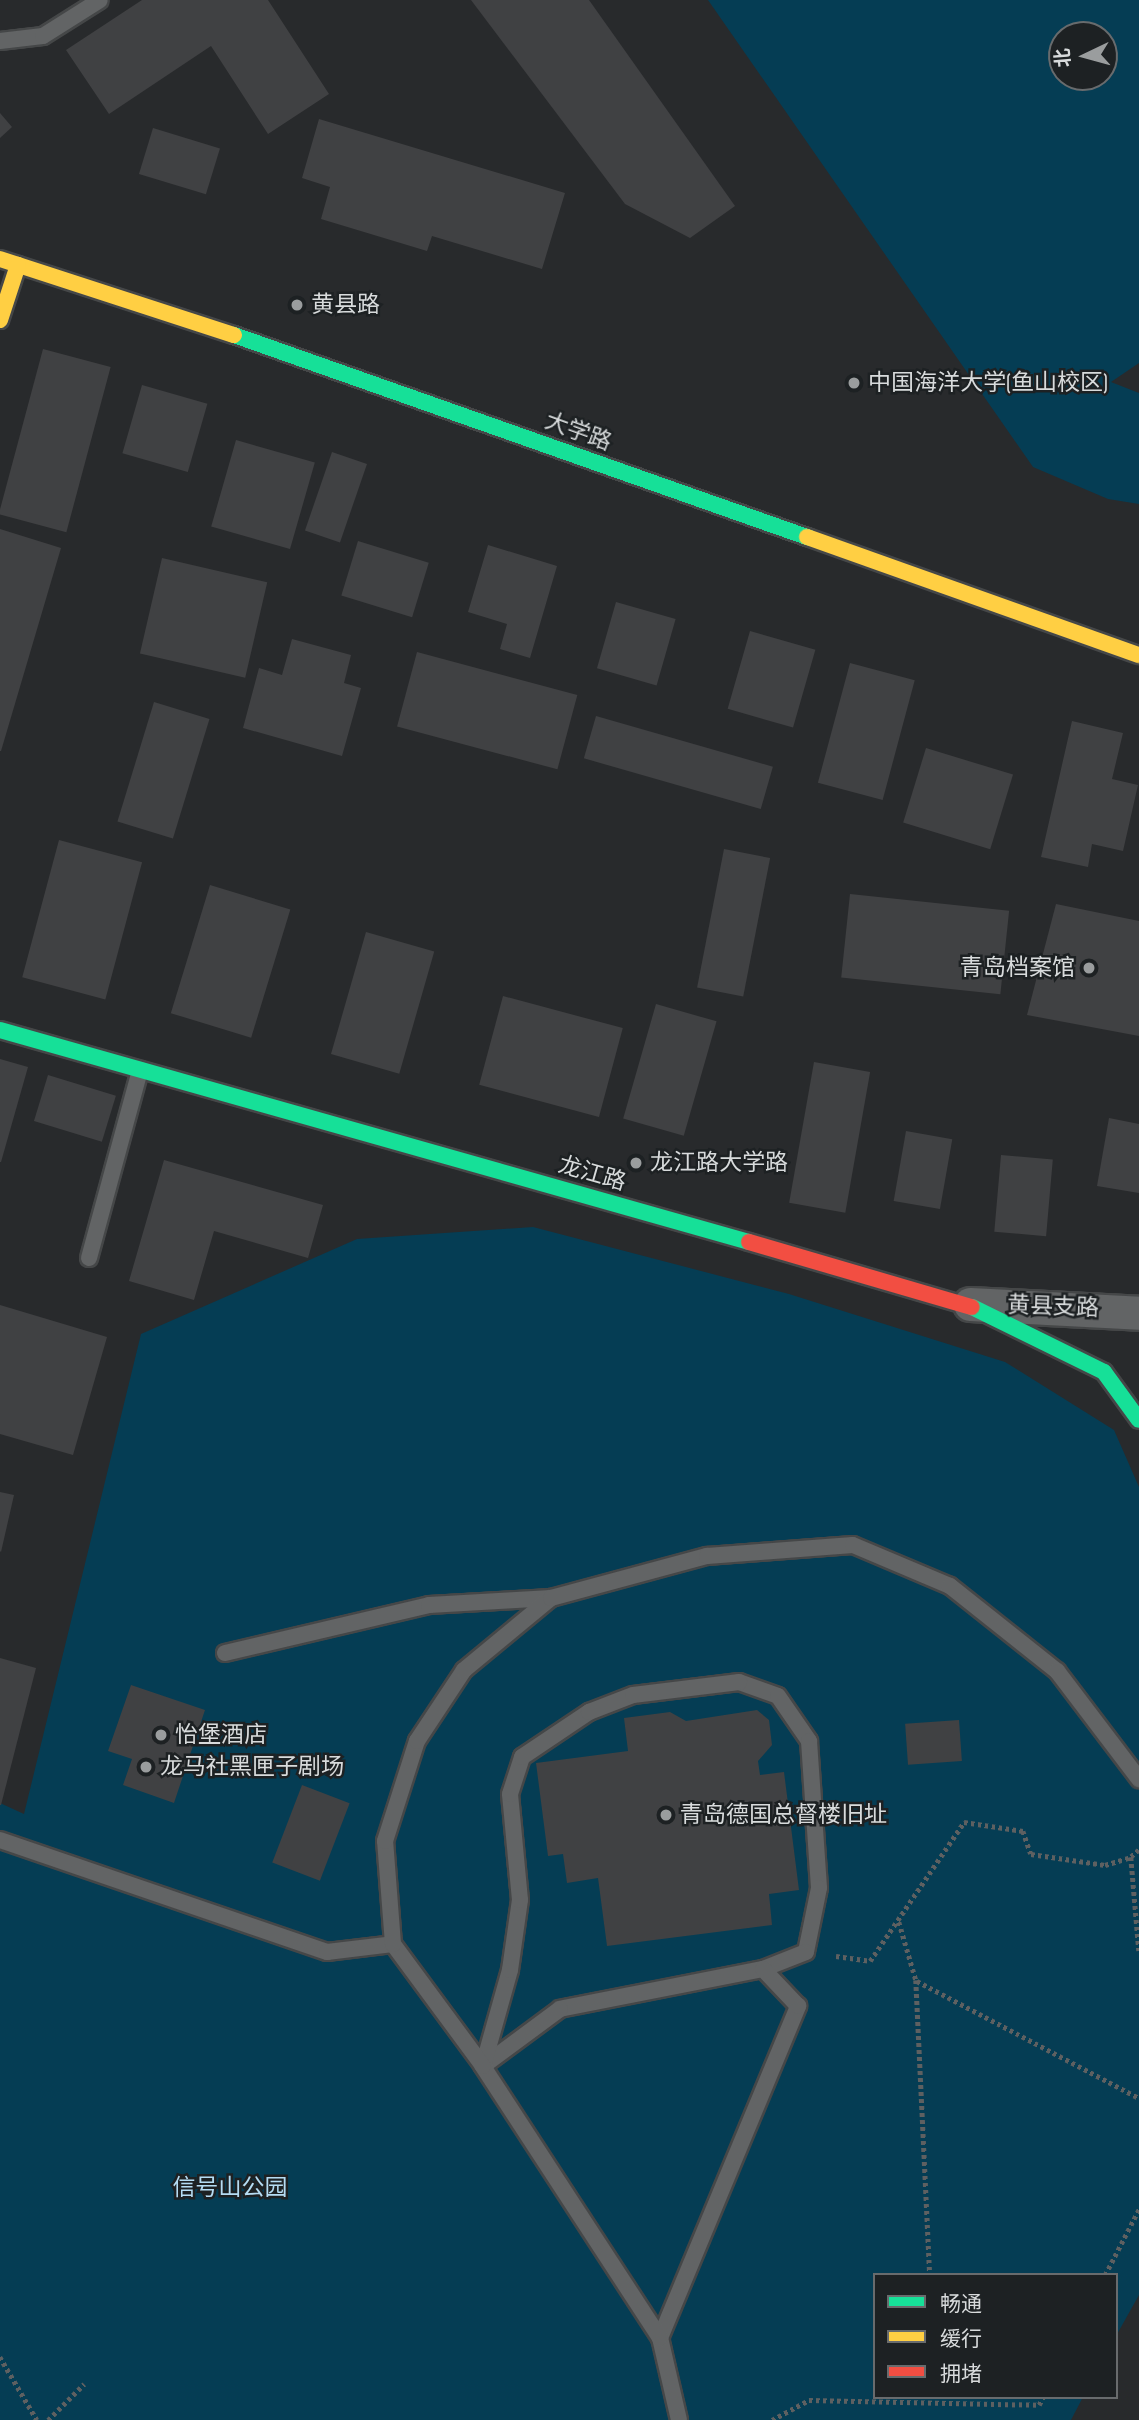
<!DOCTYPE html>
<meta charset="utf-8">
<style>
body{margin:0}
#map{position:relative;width:1139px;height:2420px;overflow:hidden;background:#282a2c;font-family:"Sofia Sans Condensed","Noto Sans SC",sans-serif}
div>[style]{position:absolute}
.green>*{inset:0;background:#053d54}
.building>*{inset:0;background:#404143;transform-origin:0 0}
.path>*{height:4.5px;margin-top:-2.25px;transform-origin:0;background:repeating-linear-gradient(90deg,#5e6061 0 3.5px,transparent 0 7px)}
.roads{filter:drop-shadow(2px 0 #454748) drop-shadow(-2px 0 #454748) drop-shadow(0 2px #454748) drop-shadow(0 -2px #454748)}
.lane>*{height:16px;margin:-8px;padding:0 8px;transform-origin:8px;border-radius:8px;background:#626465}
.street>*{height:33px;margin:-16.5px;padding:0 16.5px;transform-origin:16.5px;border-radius:16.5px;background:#626465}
.fast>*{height:16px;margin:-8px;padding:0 8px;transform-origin:8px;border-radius:8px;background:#16e098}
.slow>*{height:16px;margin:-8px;padding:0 8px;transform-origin:8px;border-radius:8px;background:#ffcf43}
.jam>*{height:16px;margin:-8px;padding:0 8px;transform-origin:8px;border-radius:8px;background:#f24e42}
.dots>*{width:19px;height:19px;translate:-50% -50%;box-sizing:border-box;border:4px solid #1d2123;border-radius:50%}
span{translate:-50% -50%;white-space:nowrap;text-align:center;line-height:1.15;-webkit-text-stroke:5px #1d2123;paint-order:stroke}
.poi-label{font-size:23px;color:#d8dbdc}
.left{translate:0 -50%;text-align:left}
.right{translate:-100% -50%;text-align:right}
.street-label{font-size:23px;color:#d8dbdc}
.park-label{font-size:23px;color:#b5dcf3}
.legend{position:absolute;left:873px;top:2273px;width:245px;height:126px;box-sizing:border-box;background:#1d2123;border:2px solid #686b6d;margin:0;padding:9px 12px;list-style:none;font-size:21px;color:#d8dbdc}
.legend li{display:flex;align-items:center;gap:14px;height:35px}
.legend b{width:35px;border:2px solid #686b6d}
.north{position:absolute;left:1048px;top:21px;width:70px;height:70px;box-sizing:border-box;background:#1d2123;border:2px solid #686b6d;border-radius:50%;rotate:265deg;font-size:19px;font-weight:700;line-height:28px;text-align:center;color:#d8dbdc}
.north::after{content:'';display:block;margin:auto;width:24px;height:32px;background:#9a9d9e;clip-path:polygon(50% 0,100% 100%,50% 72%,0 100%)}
</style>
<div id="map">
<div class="green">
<div style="clip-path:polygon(evenodd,708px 0,1139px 0,1139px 363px,1111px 382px,1139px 393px,1139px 504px,1108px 499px,1033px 467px,708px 0,1062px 35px,1104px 35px,1104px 77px,1062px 77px,1062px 35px)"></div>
<div style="clip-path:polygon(533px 1227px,789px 1294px,1005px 1362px,1114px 1430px,1139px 1487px,1139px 2295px,1116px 2336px,1116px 2275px,875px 2275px,875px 2397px,1083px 2397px,1071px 2420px,0 2420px,0 1803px,24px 1814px,141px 1334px,357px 1239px)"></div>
</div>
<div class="building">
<div style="clip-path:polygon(142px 0,268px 0,329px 94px,268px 134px,211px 46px,109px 114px,66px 50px)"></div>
<div style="clip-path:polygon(471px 0,589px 0,735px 206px,690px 238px,625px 204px)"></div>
<div style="clip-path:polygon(0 113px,12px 127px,0 138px)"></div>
<div style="clip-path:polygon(319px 119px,565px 193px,542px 269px,432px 236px,427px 251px,321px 219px,330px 187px,302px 178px)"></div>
<div style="left:153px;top:128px;width:70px;height:48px;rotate:17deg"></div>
<div style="left:43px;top:349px;width:70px;height:171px;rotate:15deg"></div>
<div style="left:142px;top:385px;width:68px;height:71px;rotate:16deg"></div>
<div style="left:236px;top:440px;width:82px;height:90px;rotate:16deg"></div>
<div style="left:332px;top:452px;width:37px;height:83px;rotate:19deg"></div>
<div style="clip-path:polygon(0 529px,61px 548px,1px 751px,0 751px)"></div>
<div style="left:358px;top:541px;width:74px;height:57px;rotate:17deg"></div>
<div style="clip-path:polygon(488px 545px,557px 566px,530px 658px,500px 649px,507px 624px,468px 612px)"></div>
<div style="left:162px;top:558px;width:108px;height:98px;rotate:13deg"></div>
<div style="left:616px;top:602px;width:62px;height:69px;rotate:16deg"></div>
<div style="left:750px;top:631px;width:68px;height:81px;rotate:16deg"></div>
<div style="clip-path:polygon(292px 639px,351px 655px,344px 683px,361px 688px,342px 756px,243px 728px,259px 668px,282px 675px)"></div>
<div style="left:417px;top:652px;width:166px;height:77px;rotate:15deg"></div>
<div style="left:850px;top:663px;width:67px;height:124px;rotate:15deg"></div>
<div style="left:154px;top:702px;width:58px;height:125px;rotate:17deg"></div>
<div style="left:596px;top:716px;width:184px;height:44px;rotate:16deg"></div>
<div style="clip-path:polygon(1072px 721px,1123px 733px,1112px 779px,1138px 785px,1123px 851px,1092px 844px,1088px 867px,1041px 857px)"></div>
<div style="left:926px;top:748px;width:91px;height:78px;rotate:17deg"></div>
<div style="left:59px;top:840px;width:86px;height:142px;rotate:15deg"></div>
<div style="left:724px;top:849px;width:47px;height:141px;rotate:11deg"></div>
<div style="left:210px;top:885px;width:84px;height:134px;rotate:17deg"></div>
<div style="left:850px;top:894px;width:160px;height:84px;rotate:6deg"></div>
<div style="clip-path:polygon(1056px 904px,1139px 921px,1139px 1036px,1027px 1015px)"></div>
<div style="left:366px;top:932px;width:71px;height:127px;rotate:16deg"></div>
<div style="left:503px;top:996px;width:124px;height:92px;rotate:15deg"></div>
<div style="left:656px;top:1004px;width:63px;height:119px;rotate:16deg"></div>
<div style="clip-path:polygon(0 1059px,28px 1067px,1px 1162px,0 1162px)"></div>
<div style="left:814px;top:1062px;width:57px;height:143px;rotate:10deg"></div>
<div style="left:48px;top:1075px;width:71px;height:48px;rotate:17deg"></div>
<div style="clip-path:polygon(1109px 1118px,1139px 1124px,1139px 1193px,1097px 1186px)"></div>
<div style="left:906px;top:1131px;width:47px;height:71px;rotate:10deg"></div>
<div style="left:1001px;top:1155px;width:52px;height:77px;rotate:5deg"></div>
<div style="clip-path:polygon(164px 1160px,323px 1205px,308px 1258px,214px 1231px,194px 1300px,129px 1281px)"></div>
<div style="clip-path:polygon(0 1305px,107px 1337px,73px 1455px,0 1434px)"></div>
<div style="clip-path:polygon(0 1492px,14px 1495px,1px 1552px,0 1551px)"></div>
<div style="clip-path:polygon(0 1658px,36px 1668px,1px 1805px,0 1805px)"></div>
<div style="clip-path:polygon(131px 1685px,205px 1710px,174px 1803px,123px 1785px,132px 1759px,108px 1751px)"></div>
<div style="clip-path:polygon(757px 1710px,769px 1720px,772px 1745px,758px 1761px,760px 1775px,784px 1772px,799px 1890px,769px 1894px,772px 1925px,607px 1946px,598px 1878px,567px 1883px,563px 1854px,548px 1856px,536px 1763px,628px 1751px,624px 1718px,670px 1712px,686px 1721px)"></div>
<div style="left:959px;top:1720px;width:41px;height:54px;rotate:86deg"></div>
<div style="left:302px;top:1785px;width:51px;height:83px;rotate:21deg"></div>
</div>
<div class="path">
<div style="left:1139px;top:1850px;width:11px;rotate:139deg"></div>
<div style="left:1131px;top:1857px;width:94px;rotate:85.1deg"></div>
<div style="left:899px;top:1922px;width:60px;rotate:73.7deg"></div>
<div style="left:916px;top:1980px;width:295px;rotate:87.3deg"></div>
<div style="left:836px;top:1956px;width:34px;rotate:8deg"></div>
<div style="left:870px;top:1961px;width:168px;rotate:-55.9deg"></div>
<div style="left:964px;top:1822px;width:60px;rotate:8.7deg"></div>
<div style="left:1023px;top:1831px;width:24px;rotate:71deg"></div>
<div style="left:1031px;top:1854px;width:75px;rotate:8.5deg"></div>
<div style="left:1105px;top:1865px;width:27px;rotate:-17deg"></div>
<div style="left:917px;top:1981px;width:251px;rotate:27.8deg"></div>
<div style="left:1105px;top:2275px;width:74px;rotate:-62.7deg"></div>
<div style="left:0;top:2357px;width:73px;rotate:59.6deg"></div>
<div style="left:48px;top:2420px;width:51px;rotate:-45deg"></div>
<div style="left:772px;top:2420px;width:42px;rotate:-28.4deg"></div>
<div style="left:809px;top:2400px;width:230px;rotate:1.2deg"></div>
<div style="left:1039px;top:2405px;width:9px;rotate:-63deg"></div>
</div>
<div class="roads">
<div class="lane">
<div style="left:0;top:41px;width:43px;rotate:-6.6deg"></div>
<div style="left:43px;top:36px;width:67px;rotate:-32.3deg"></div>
<div style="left:89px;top:1258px;width:195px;rotate:-74.8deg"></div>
<div style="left:225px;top:1653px;width:210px;rotate:-13.2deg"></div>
<div style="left:429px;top:1605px;width:122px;rotate:-3.3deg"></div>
<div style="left:739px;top:1682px;width:41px;rotate:19.7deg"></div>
<div style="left:778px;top:1696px;width:55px;rotate:55.4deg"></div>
<div style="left:809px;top:1741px;width:147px;rotate:86.1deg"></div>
<div style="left:819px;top:1888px;width:65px;rotate:101.5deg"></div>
<div style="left:806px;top:1952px;width:46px;rotate:158.4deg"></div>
<div style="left:763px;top:1969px;width:207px;rotate:168.9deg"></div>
<div style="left:560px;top:2009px;width:96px;rotate:143.5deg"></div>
<div style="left:483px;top:2066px;width:100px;rotate:-74.3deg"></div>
<div style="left:510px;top:1970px;width:71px;rotate:-81.9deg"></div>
<div style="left:520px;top:1900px;width:106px;rotate:-95.4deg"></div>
<div style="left:510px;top:1794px;width:39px;rotate:-72deg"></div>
<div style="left:522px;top:1757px;width:81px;rotate:-33.9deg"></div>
<div style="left:589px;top:1712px;width:47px;rotate:-21.1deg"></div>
<div style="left:633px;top:1695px;width:107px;rotate:-7deg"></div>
<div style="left:0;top:1840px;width:346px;rotate:18.9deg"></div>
<div style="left:327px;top:1952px;width:66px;rotate:-6.9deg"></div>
<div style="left:660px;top:2338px;width:360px;rotate:-67.4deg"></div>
<div style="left:798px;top:2006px;width:51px;rotate:-133.4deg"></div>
<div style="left:679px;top:2420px;width:84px;rotate:-103deg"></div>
<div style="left:660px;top:2338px;width:325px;rotate:-123.1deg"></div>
<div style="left:483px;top:2066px;width:152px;rotate:-126.4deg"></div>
<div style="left:393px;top:1944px;width:103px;rotate:-94.4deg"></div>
<div style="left:385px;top:1841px;width:105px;rotate:-72.3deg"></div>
<div style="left:417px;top:1741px;width:85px;rotate:-56.5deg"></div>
<div style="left:464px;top:1670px;width:113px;rotate:-39.6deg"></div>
<div style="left:551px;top:1598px;width:162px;rotate:-15.1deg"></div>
<div style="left:707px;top:1556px;width:146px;rotate:-4.3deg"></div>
<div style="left:853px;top:1545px;width:105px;rotate:22.9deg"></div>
<div style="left:950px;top:1586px;width:137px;rotate:38.5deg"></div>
<div style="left:1057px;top:1671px;width:136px;rotate:52.8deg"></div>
</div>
<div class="street">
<div style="left:970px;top:1304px;width:169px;rotate:3deg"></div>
</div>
<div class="fast">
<div style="left:234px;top:335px;width:608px;rotate:19.42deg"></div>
<div style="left:0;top:1030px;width:778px;rotate:15.8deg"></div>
<div style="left:972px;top:1307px;width:147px;rotate:26.2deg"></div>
<div style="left:1104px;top:1372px;width:59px;rotate:53.9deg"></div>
</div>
<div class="slow">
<div style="left:0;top:259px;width:246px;rotate:18deg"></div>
<div style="left:0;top:320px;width:58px;rotate:-71.9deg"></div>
<div style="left:807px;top:537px;width:352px;rotate:19.6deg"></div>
</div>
<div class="jam">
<div style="left:749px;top:1242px;width:232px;rotate:16.3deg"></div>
</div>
</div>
<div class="dots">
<div style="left:297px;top:305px;background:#9a9d9e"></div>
<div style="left:854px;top:383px;background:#9a9d9e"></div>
<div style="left:1089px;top:968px;background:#9a9d9e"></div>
<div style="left:636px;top:1163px;background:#9a9d9e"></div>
<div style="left:161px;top:1735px;background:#9a9d9e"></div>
<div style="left:146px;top:1767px;background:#9a9d9e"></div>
<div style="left:666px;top:1815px;background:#9a9d9e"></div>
</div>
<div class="poi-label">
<span class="left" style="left:311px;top:305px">黄县路</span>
<span class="left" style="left:868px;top:383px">中国海洋大学(鱼山校区)</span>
<span class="right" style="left:1075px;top:968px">青岛档案馆</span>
<span class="left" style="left:650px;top:1163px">龙江路大学路</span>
<span class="left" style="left:175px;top:1735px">怡堡酒店</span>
<span class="left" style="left:160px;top:1767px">龙马社黑匣子剧场</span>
<span class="left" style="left:680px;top:1815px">青岛德国总督楼旧址</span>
</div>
<div class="street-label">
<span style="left:578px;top:432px;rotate:20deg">大学路</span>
<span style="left:592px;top:1174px;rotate:16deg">龙江路</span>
<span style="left:1053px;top:1307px;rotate:2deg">黄县支路</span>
</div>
<div class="park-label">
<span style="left:230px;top:2188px">信号山公园</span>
</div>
<ul class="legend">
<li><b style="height:9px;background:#16e098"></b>畅通</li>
<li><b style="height:9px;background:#ffcf43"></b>缓行</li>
<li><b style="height:9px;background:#f24e42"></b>拥堵</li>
</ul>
<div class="north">北</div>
</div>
